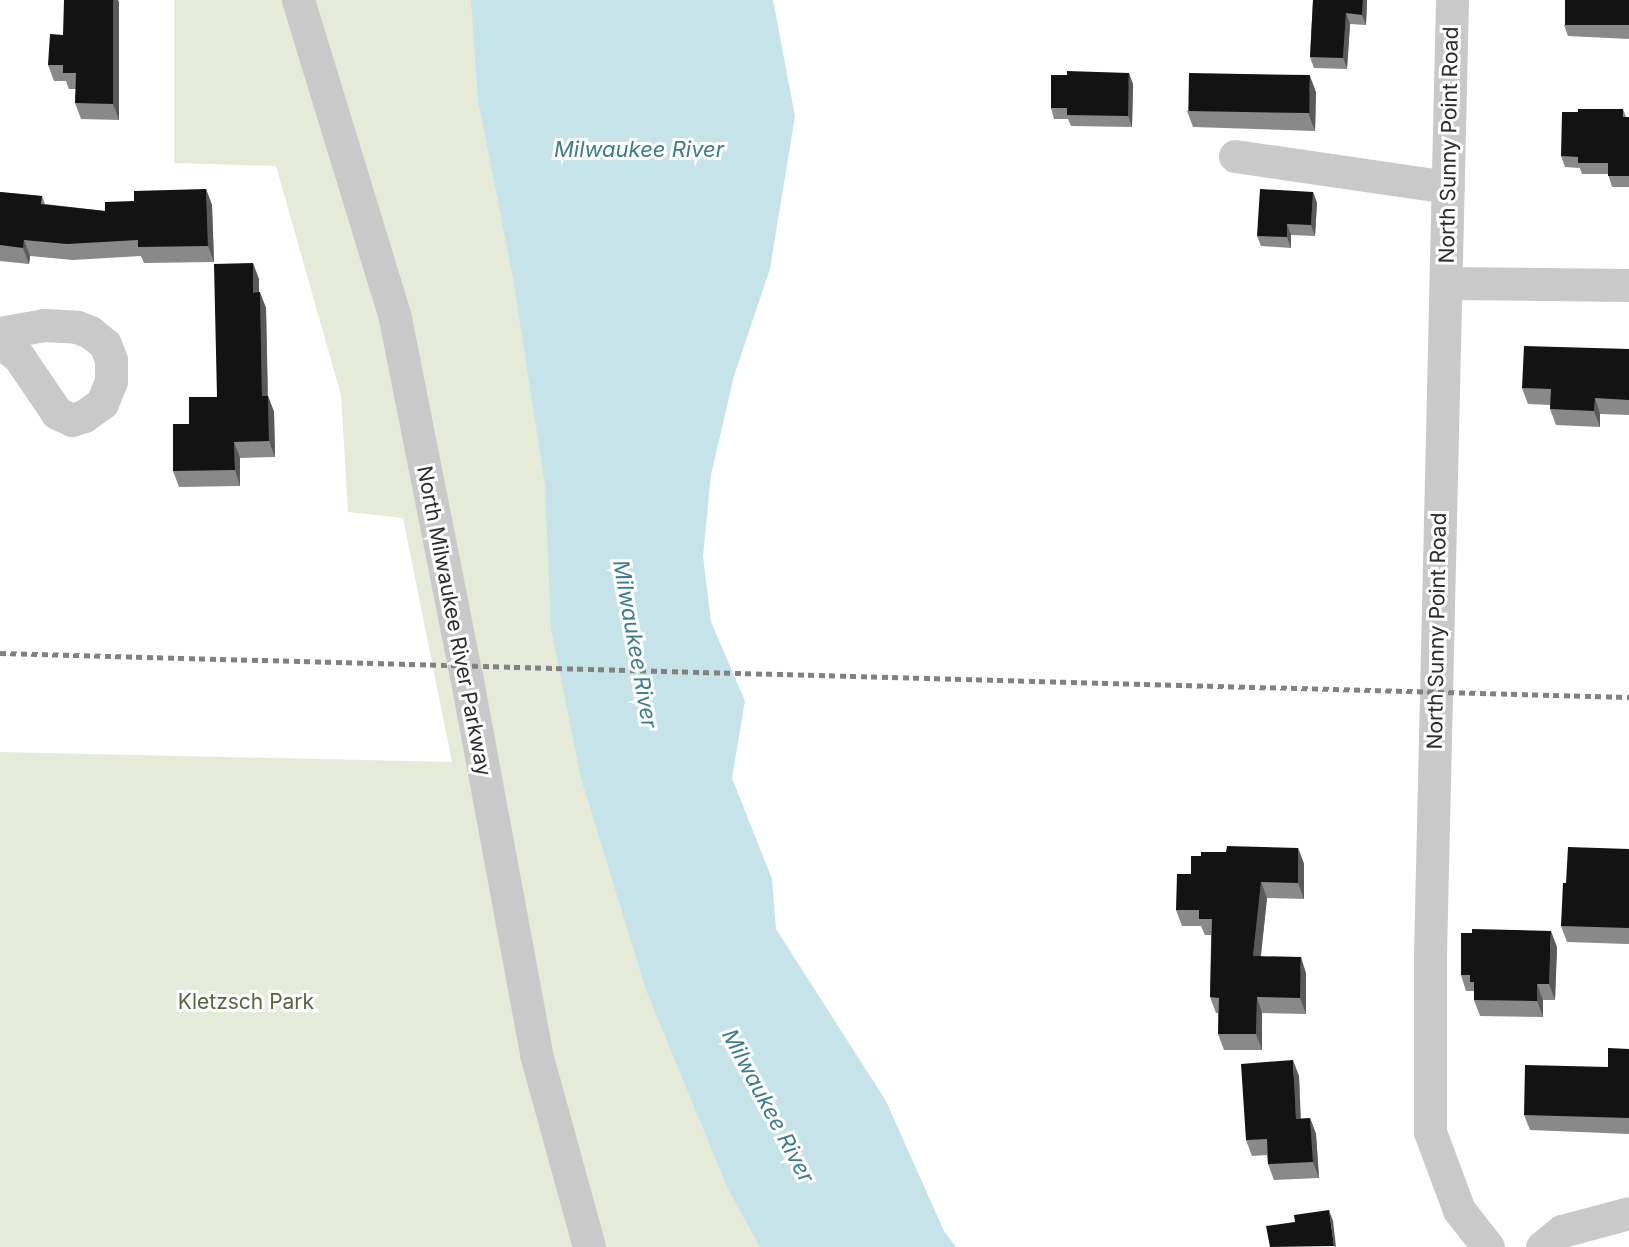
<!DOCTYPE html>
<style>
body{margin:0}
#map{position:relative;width:1629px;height:1247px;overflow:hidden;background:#fff;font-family:Inter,sans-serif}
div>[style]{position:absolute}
.green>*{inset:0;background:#e5ead9}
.water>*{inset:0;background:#c5e3e9}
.minor>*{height:33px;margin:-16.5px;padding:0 16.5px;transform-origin:16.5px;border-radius:16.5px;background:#c9c9c9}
.rail>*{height:4.5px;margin-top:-2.25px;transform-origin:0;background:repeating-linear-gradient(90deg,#818181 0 6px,transparent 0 10.5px)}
.wall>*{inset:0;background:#898989}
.shaded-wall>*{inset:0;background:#5a5a5a}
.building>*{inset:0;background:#131313;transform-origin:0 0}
span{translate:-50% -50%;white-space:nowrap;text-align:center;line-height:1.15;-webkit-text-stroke:6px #fff;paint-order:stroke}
.street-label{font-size:21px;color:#2c2c2c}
.park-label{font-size:21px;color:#57663b}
.water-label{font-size:22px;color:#3c7c8b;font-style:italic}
</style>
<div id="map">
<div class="green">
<div style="clip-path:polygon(174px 0,641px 0,645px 519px,869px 1247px,0 1247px,0 752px,452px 762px,403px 518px,348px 512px,341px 395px,276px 166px,174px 163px)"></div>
</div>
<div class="water">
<div style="clip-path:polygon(471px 0,773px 0,795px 116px,770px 269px,734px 376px,711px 475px,703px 556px,711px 622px,745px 701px,732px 778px,772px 879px,776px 929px,886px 1101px,944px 1231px,956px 1247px,760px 1247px,728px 1189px,646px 990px,581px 778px,551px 628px,545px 485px,513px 278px,478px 100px)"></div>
</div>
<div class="minor">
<div style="left:298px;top:0;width:332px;rotate:73deg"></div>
<div style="left:395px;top:318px;width:364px;rotate:78.8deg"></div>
<div style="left:466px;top:675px;width:385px;rotate:79.5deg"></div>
<div style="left:536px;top:1054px;width:200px;rotate:74.6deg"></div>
<div style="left:1452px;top:0;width:954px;rotate:91.32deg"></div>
<div style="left:1430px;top:954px;width:178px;rotate:90deg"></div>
<div style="left:1430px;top:1132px;width:83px;rotate:69.6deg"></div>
<div style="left:1459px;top:1210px;width:47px;rotate:51.9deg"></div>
<div style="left:1235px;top:156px;width:215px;rotate:8.3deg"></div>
<div style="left:1446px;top:283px;width:183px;rotate:0.6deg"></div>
<div style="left:0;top:333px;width:45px;rotate:-10.3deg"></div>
<div style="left:44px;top:325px;width:33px;rotate:3deg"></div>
<div style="left:77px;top:327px;width:14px;rotate:21deg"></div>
<div style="left:90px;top:332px;width:19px;rotate:39deg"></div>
<div style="left:105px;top:344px;width:17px;rotate:69deg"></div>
<div style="left:111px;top:360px;width:21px;rotate:90deg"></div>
<div style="left:111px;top:381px;width:24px;rotate:112deg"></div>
<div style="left:102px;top:403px;width:22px;rotate:144deg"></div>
<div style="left:84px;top:416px;width:13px;rotate:162deg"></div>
<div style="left:72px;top:420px;width:17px;rotate:-155deg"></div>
<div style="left:57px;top:413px;width:68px;rotate:-124.2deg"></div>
<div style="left:19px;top:357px;width:24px;rotate:-142deg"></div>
<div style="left:1542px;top:1247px;width:26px;rotate:-39deg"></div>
<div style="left:1562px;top:1231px;width:69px;rotate:-15deg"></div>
</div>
<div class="rail">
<div style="left:0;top:653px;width:1630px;rotate:1.55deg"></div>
</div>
<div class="wall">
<div style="clip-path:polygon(1313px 0,1367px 0,1366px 25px,1350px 24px,1347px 69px,1314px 68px,1310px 57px)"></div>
<div style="clip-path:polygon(1629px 0,1629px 39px,1568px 36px,1564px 25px)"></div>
<div style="clip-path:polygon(119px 2px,119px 120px,81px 119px,75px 103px,76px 89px,69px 89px,66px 81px,54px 81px,48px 65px,63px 35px)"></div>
<div style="clip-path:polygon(1133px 84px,1132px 127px,1071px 126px,1068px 119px,1054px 119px,1051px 108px)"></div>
<div style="clip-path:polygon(1316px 92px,1315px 131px,1193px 127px,1187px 111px)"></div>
<div style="clip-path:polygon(1623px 109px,1626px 117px,1629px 117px,1629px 187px,1612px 187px,1608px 174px,1582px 174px,1580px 168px,1565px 167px,1561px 156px)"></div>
<div style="clip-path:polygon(206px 189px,212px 205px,214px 262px,144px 263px,141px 256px,73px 260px,30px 256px,29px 264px,0 261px,0 192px,42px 196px,45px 204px,105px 211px,134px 201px)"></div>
<div style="clip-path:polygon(1313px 192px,1317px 203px,1315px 236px,1291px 235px,1291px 248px,1261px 246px,1257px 236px)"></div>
<div style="clip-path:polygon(259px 279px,259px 292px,266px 308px,268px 396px,274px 412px,275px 457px,240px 458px,240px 486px,179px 487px,173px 471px,217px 397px)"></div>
<div style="clip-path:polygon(1629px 349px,1629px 415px,1600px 414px,1600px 427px,1556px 425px,1550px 409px,1550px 405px,1528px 404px,1522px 388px)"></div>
<div style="clip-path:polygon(1298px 848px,1304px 864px,1304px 899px,1267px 898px,1261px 956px,1306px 973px,1306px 1014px,1262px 1013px,1262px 1050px,1224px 1050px,1218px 1034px,1218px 1013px,1216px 1013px,1210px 997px,1211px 935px,1205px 935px,1201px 926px,1182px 926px,1176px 910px,1191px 874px,1201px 856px,1226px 852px)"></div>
<div style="clip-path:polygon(1629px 849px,1629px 944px,1567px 942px,1561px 926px,1566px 883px)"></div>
<div style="clip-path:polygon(1557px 947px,1555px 1000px,1543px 1000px,1543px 1017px,1480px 1016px,1474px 1000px,1474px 991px,1466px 991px,1461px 975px)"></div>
<div style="clip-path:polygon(1629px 1049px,1629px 1134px,1530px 1130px,1524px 1115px,1608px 1067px)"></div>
<div style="clip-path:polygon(1299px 1076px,1301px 1119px,1310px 1118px,1316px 1134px,1319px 1178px,1274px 1180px,1268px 1164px,1267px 1155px,1252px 1156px,1246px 1140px)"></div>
</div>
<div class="shaded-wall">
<div style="clip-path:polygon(113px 0,118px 0,119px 2px,119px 120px,113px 104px)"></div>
<div style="clip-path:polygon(1363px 0,1367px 0,1366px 25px,1362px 15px)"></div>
<div style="clip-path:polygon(1346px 13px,1350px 24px,1347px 69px,1343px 58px)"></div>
<div style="clip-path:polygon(1129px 73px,1133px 84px,1132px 127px,1128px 116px)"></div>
<div style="clip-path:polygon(1310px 76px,1316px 92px,1315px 131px,1309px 115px)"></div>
<div style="clip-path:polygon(206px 189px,212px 205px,214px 262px,208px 246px)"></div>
<div style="clip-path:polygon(1313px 192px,1317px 203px,1315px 236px,1311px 225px)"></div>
<div style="clip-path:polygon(1287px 224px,1291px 235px,1291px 248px,1287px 237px)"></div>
<div style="clip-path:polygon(24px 240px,30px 256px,29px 264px,23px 248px)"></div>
<div style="clip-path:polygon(253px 263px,259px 279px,259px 309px,253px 293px)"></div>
<div style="clip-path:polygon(260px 292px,266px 308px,268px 412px,262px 396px)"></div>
<div style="clip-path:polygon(268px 396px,274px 412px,275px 457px,269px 441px)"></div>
<div style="clip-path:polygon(1595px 398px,1600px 414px,1600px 427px,1594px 411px)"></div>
<div style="clip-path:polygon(234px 442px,240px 458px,240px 486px,235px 470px)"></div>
<div style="clip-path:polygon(1298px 848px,1304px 864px,1304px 899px,1298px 883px)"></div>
<div style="clip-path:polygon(1261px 882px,1267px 898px,1259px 972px,1253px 956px)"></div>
<div style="clip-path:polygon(1551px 931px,1557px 947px,1555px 1000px,1549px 984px)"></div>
<div style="clip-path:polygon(1301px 957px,1306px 973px,1306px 1014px,1300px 998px)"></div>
<div style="clip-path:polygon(1537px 984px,1543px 1000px,1543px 1017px,1537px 1001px)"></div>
<div style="clip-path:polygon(1257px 997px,1262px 1013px,1262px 1050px,1256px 1034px)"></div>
<div style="clip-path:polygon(1293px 1060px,1299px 1076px,1301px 1135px,1296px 1119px)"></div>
<div style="clip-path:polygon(1310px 1118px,1316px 1134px,1319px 1178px,1313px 1162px)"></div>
<div style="clip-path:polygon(1329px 1210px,1333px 1221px,1336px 1247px,1334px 1246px)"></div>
</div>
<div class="building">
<div style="clip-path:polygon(64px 0,113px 0,113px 104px,75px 103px,76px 73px,63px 73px,63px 65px,48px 65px,50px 34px,63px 35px)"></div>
<div style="clip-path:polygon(1313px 0,1363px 0,1362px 15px,1346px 13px,1343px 58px,1310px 57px)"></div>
<div style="left:1565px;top:0;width:64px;height:25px"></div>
<div style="clip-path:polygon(1067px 71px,1129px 73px,1128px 116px,1067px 115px,1067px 108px,1051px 108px,1051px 75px,1067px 75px)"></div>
<div style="left:1189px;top:73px;width:121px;height:38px;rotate:1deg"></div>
<div style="clip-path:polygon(1578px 109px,1623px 109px,1623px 117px,1629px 117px,1629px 176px,1608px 176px,1608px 163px,1578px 163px,1578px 157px,1561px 156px,1562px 112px,1578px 112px)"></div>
<div style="clip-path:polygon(206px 189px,208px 246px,138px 247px,138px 240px,67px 244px,24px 240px,23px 248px,0 245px,0 192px,42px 196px,41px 204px,105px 211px,105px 202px,134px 201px,134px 191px)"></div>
<div style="clip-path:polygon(1260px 189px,1313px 192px,1311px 225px,1287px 224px,1287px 237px,1257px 236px)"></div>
<div style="clip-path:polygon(253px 263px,253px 293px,260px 292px,262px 396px,268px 396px,269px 441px,234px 442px,235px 470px,173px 471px,173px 424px,189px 424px,189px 397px,217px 397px,214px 264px)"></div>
<div style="clip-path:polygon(1524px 346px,1629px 349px,1629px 400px,1595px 398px,1594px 411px,1550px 409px,1551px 389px,1522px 388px)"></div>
<div style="clip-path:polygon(1227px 846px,1298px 848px,1298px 883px,1261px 882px,1253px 956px,1301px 957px,1300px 998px,1257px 997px,1256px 1034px,1218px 1034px,1219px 998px,1210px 997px,1212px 919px,1199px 919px,1199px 910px,1176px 910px,1177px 874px,1191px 874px,1191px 856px,1201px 856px,1201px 852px,1226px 852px)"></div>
<div style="clip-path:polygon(1568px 847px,1629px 849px,1629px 928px,1561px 926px,1563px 883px,1566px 883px)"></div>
<div style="clip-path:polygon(1472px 929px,1551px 931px,1549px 984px,1537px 984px,1537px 1001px,1474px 1000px,1474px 982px,1470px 982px,1470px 975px,1461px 975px,1461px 933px,1472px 933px)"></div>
<div style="clip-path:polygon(1608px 1048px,1629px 1049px,1629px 1118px,1524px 1115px,1525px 1065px,1608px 1067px)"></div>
<div style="clip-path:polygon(1293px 1060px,1296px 1119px,1310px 1118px,1313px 1162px,1268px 1164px,1267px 1139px,1246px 1140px,1241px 1064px)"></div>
<div style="clip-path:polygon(1329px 1210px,1334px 1246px,1270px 1247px,1266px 1226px,1295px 1222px,1294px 1215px)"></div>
</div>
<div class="street-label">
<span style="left:1449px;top:145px;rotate:-89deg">North Sunny Point Road</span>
<span style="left:454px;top:621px;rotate:79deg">North Milwaukee River Parkway</span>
<span style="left:1437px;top:631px;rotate:-89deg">North Sunny Point Road</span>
</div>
<div class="park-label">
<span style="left:246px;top:1002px">Kletzsch Park</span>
</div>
<div class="water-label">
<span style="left:639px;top:150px">Milwaukee River</span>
<span style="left:635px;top:644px;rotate:80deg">Milwaukee River</span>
<span style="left:768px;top:1106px;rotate:62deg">Milwaukee River</span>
</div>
</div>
